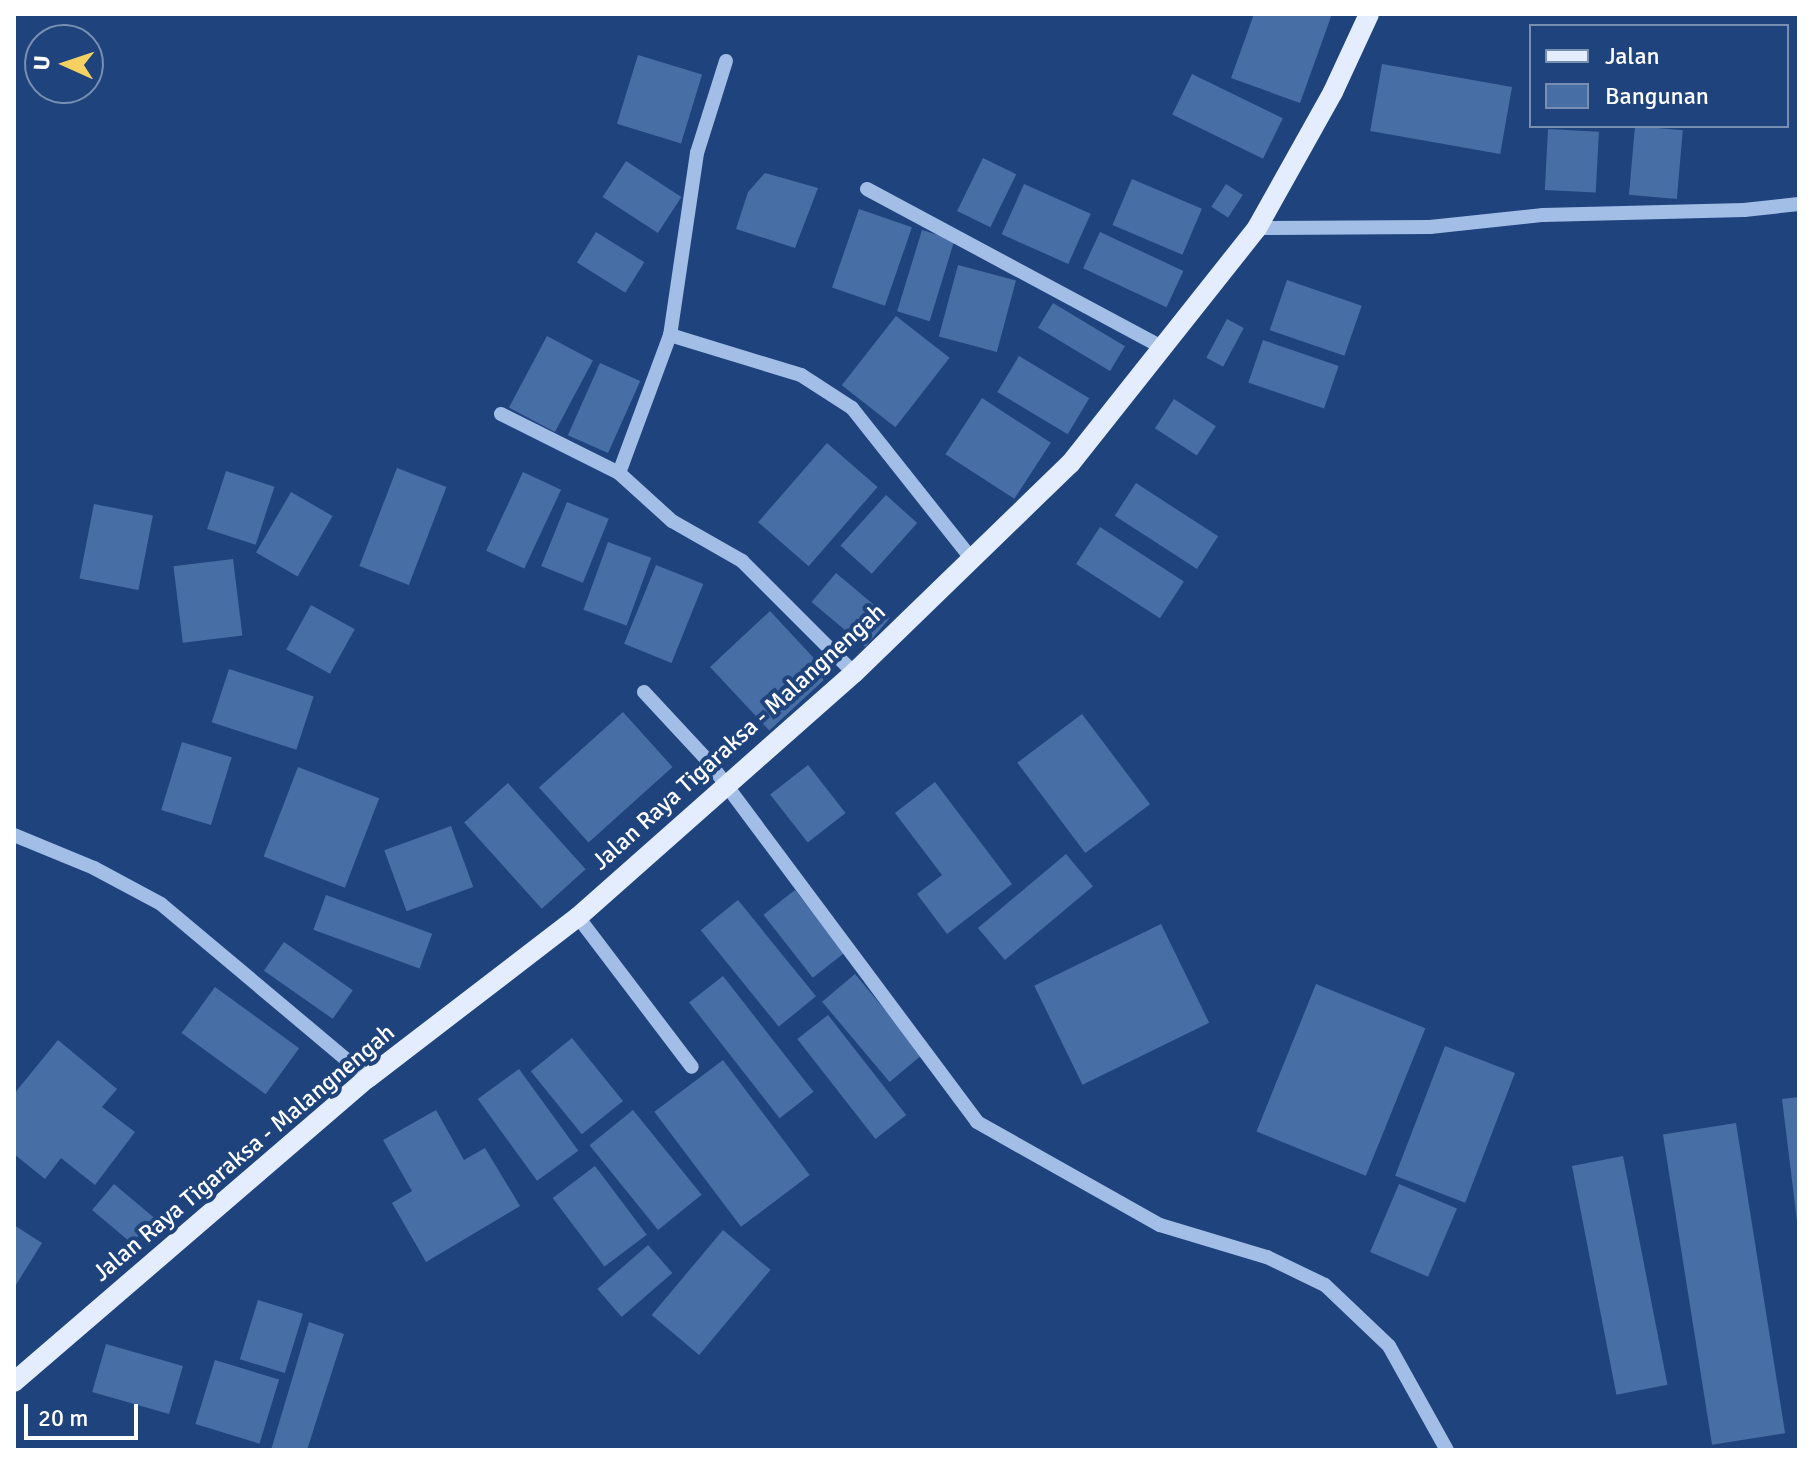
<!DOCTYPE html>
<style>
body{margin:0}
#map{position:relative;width:1813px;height:1464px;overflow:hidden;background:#1f447d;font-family:Signika,sans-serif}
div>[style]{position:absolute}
.building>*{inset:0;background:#486ea6;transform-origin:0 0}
.minor>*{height:14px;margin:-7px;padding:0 7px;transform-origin:7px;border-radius:7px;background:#a2bee7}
.major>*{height:20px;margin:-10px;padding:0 10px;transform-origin:10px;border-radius:10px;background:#e4edfd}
span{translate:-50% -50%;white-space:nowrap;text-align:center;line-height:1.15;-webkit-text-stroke:8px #1f447d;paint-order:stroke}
.street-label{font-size:24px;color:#fff}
.frame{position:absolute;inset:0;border:16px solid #fff;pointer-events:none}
.legend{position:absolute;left:1529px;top:24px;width:260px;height:104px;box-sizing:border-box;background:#1f447d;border:2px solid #798fb1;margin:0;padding:10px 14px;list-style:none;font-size:24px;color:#fff}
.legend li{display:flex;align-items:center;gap:16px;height:40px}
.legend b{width:40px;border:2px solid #798fb1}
.north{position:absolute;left:24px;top:24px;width:80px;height:80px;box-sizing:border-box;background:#1f447d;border:2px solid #798fb1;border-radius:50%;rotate:273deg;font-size:22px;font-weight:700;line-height:32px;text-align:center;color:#fff}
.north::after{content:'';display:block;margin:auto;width:28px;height:36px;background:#f5d162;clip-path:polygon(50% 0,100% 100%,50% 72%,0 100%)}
.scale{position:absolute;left:24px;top:1404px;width:114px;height:36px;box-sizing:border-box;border:4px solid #fff;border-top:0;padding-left:10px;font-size:24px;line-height:28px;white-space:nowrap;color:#fff;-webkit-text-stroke:6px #1f447d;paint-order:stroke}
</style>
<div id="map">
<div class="building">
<div style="clip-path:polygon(1254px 14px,1332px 14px,1300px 103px,1231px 78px)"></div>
<div style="left:638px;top:55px;width:67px;height:72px;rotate:17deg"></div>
<div style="left:1382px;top:64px;width:132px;height:68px;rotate:10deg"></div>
<div style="left:1192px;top:74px;width:101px;height:45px;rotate:26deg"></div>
<div style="left:1635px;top:126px;width:48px;height:69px;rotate:5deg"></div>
<div style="left:1548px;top:129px;width:51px;height:61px;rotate:3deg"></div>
<div style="left:983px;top:158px;width:37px;height:59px;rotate:26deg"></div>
<div style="left:626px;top:161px;width:66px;height:43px;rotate:33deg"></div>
<div style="clip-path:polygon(765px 173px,818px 188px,795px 248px,736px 229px,748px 192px)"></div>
<div style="left:1132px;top:179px;width:76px;height:50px;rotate:23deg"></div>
<div style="left:1024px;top:184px;width:73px;height:55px;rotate:24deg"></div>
<div style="left:1226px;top:184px;width:20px;height:27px;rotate:33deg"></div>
<div style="left:859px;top:209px;width:56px;height:83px;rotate:19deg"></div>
<div style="left:922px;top:230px;width:34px;height:85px;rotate:17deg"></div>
<div style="left:596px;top:232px;width:57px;height:36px;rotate:32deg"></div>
<div style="left:1100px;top:232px;width:92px;height:40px;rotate:25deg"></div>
<div style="left:958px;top:265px;width:60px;height:74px;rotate:15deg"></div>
<div style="left:1287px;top:280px;width:79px;height:53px;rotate:19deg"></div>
<div style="left:1053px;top:303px;width:84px;height:29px;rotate:31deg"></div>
<div style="left:896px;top:316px;width:68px;height:88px;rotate:38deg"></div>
<div style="left:1227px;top:319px;width:19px;height:44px;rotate:28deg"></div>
<div style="left:547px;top:336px;width:52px;height:81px;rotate:28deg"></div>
<div style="left:1263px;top:340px;width:80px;height:45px;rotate:19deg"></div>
<div style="left:1019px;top:356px;width:82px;height:42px;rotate:31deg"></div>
<div style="left:600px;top:363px;width:44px;height:79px;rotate:24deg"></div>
<div style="left:982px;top:398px;width:82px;height:67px;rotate:33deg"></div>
<div style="left:1174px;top:399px;width:50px;height:35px;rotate:33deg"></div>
<div style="left:827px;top:443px;width:67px;height:105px;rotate:41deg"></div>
<div style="left:397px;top:468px;width:53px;height:105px;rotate:21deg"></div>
<div style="left:226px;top:471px;width:51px;height:61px;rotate:18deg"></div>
<div style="left:523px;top:472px;width:42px;height:87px;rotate:25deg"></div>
<div style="left:1136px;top:483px;width:98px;height:39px;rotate:33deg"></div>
<div style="left:291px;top:492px;width:48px;height:70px;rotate:30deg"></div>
<div style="left:886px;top:495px;width:42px;height:68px;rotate:42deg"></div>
<div style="left:567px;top:502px;width:45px;height:69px;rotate:22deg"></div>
<div style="left:94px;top:504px;width:60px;height:76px;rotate:11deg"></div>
<div style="left:1100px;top:527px;width:100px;height:44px;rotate:33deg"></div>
<div style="left:608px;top:542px;width:46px;height:72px;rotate:20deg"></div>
<div style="left:233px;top:559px;width:77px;height:60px;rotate:83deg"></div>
<div style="left:656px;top:565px;width:51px;height:85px;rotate:22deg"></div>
<div style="left:836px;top:573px;width:70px;height:38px;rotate:40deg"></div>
<div style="left:311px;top:605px;width:50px;height:51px;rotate:29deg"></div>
<div style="left:770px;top:611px;width:87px;height:82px;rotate:47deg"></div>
<div style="left:229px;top:669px;width:89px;height:56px;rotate:18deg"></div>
<div style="left:623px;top:712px;width:74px;height:113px;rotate:48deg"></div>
<div style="left:1082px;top:714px;width:113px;height:81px;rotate:53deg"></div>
<div style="left:182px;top:742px;width:52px;height:71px;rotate:17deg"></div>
<div style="left:808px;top:765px;width:61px;height:48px;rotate:52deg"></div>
<div style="left:298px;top:767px;width:87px;height:96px;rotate:21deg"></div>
<div style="clip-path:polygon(935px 782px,1012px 884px,947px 934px,917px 894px,942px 875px,895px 813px)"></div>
<div style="left:508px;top:783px;width:116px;height:59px;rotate:48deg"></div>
<div style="left:451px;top:826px;width:65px;height:71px;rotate:70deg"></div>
<div style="left:1066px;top:854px;width:42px;height:115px;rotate:50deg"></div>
<div style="left:795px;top:890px;width:80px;height:40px;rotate:52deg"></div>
<div style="left:326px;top:895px;width:113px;height:37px;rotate:20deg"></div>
<div style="left:738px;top:900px;width:124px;height:48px;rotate:51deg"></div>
<div style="left:1161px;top:924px;width:110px;height:141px;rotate:64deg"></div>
<div style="left:284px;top:942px;width:84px;height:35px;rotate:35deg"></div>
<div style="left:855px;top:974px;width:105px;height:43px;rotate:50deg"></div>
<div style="left:723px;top:976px;width:147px;height:43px;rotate:52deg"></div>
<div style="left:1316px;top:984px;width:118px;height:159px;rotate:22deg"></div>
<div style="left:215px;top:987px;width:104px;height:57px;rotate:36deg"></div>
<div style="left:828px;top:1015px;width:127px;height:39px;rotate:52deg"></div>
<div style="left:572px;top:1038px;width:81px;height:53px;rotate:51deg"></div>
<div style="clip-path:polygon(58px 1040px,117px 1089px,102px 1107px,135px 1132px,95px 1185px,61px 1158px,45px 1179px,14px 1154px,14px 1094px)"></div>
<div style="left:1445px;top:1046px;width:75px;height:139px;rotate:21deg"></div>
<div style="left:723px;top:1060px;width:144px;height:86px;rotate:53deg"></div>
<div style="left:519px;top:1069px;width:101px;height:51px;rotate:54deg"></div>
<div style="clip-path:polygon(1799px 1097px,1799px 1221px,1797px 1221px,1782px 1099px)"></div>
<div style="clip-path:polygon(436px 1110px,464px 1160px,485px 1148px,520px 1206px,426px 1262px,392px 1203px,412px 1191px,383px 1140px)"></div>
<div style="left:633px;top:1110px;width:109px;height:56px;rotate:51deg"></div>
<div style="left:1736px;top:1123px;width:314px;height:74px;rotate:81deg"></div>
<div style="left:1623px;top:1156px;width:233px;height:52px;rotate:79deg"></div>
<div style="left:595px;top:1166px;width:86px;height:53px;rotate:53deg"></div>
<div style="left:114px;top:1184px;width:52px;height:34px;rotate:40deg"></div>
<div style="left:1399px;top:1184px;width:63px;height:74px;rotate:23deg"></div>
<div style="clip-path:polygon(14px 1225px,42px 1243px,14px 1288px)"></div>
<div style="left:723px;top:1230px;width:62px;height:111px;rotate:40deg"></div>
<div style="left:648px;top:1245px;width:37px;height:67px;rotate:49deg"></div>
<div style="left:258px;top:1300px;width:47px;height:62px;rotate:17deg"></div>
<div style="clip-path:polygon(309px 1322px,344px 1334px,307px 1450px,271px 1450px)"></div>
<div style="left:106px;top:1344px;width:80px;height:50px;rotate:16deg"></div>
<div style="left:215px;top:1360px;width:67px;height:67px;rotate:17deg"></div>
</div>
<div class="minor">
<div style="left:726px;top:61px;width:96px;rotate:107.5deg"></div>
<div style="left:697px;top:153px;width:184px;rotate:98.4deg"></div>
<div style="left:670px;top:335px;width:137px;rotate:17deg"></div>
<div style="left:801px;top:375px;width:61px;rotate:32.9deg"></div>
<div style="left:852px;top:408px;width:191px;rotate:51.6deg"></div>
<div style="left:867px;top:189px;width:338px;rotate:28.2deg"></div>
<div style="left:1257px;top:228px;width:173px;rotate:-0.3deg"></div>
<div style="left:1430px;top:227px;width:114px;rotate:-6.1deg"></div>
<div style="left:1543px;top:215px;width:201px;rotate:-1.4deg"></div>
<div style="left:1744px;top:210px;width:55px;rotate:-6.2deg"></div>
<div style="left:501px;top:414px;width:132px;rotate:26.6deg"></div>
<div style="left:619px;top:473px;width:72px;rotate:42.2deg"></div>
<div style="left:672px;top:521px;width:81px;rotate:29.7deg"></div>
<div style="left:742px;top:561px;width:158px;rotate:45deg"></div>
<div style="left:619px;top:473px;width:147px;rotate:-69.7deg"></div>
<div style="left:644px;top:692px;width:96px;rotate:47.1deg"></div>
<div style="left:709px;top:762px;width:449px;rotate:53.3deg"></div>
<div style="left:977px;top:1122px;width:210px;rotate:29.4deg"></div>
<div style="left:1160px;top:1225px;width:112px;rotate:16.7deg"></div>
<div style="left:1267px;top:1257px;width:64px;rotate:25.8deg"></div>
<div style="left:1325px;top:1285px;width:88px;rotate:43.6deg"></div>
<div style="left:1389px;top:1346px;width:119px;rotate:60.9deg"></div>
<div style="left:14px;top:835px;width:87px;rotate:22.4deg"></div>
<div style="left:94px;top:868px;width:76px;rotate:28.2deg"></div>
<div style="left:161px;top:904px;width:270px;rotate:40deg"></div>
<div style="left:578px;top:917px;width:188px;rotate:52.8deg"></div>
</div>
<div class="major">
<div style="left:14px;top:1382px;width:467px;rotate:-40.7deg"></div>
<div style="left:368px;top:1078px;width:265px;rotate:-37.5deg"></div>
<div style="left:578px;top:917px;width:368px;rotate:-41.5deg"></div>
<div style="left:854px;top:673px;width:301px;rotate:-44.1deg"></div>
<div style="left:1070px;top:464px;width:301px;rotate:-51.6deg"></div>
<div style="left:1257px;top:228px;width:156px;rotate:-60.8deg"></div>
<div style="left:1333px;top:92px;width:86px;rotate:-65.2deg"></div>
</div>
<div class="street-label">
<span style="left:739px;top:737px;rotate:-42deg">Jalan Raya Tigaraksa - Malangnengah</span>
<span style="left:244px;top:1153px;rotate:-40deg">Jalan Raya Tigaraksa - Malangnengah</span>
</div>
<div class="frame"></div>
<ul class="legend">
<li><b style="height:10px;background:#e4edfd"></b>Jalan</li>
<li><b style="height:22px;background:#486ea6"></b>Bangunan</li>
</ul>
<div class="north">U</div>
<div class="scale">20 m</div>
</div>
